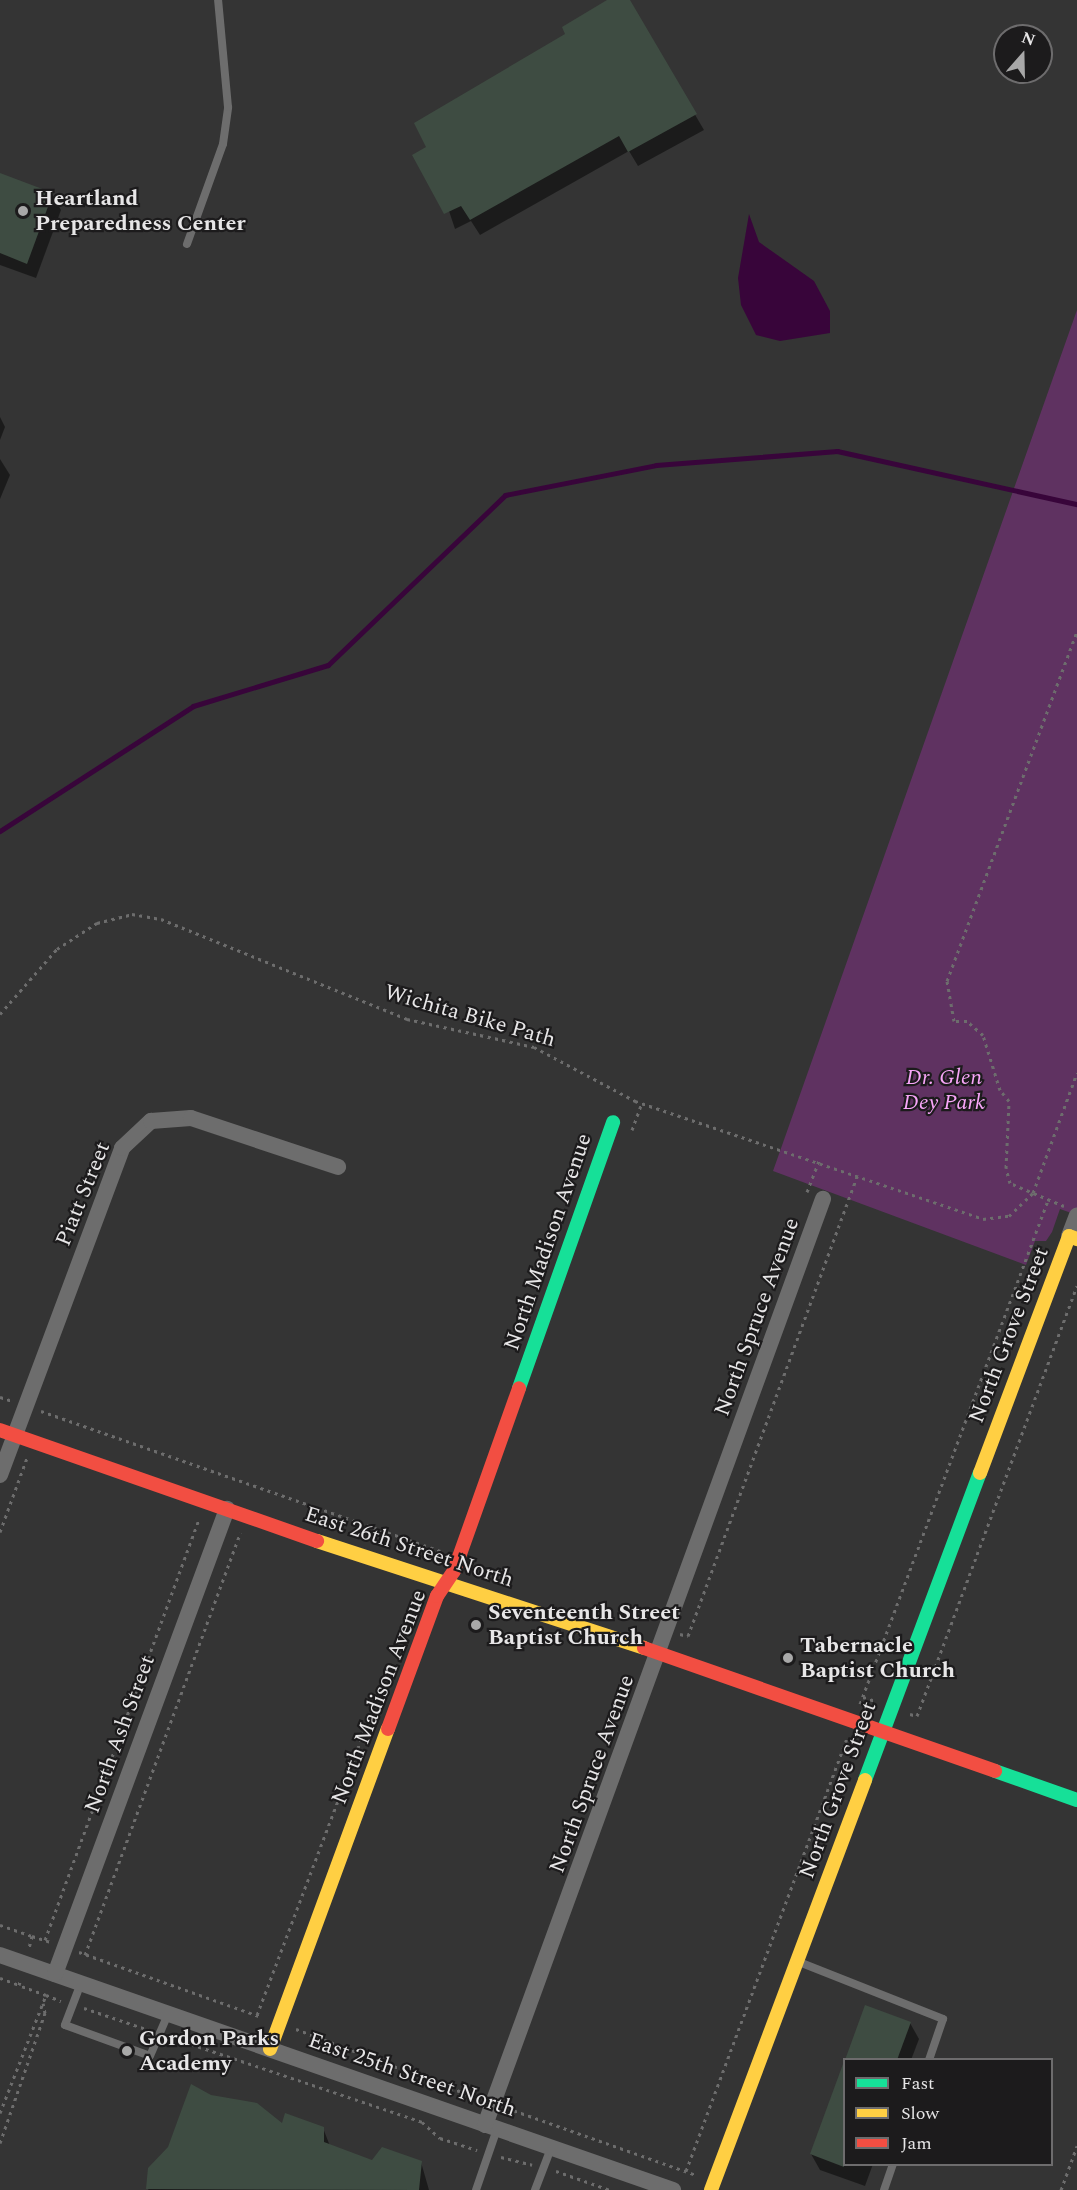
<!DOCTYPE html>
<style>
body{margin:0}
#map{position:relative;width:1077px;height:2190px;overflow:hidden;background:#343434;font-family:Spectral,serif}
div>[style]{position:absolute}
.green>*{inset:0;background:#5f3261}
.water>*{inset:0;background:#38053a}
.shadow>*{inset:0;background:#0007}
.stream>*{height:5px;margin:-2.5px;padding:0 2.5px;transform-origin:2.5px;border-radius:2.5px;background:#38053a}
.building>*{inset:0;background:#3e4c42}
.path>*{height:3px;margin-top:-1.5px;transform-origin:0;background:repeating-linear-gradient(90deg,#6d6d6d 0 3px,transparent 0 7.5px)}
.lane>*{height:8px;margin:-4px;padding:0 4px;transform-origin:4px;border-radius:4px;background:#6d6d6d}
.street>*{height:16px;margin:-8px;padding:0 8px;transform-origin:8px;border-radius:8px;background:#6d6d6d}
.fast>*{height:14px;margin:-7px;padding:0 7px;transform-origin:7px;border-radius:7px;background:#16e098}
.slow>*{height:14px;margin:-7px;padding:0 7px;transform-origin:7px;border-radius:7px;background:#ffcf43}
.jam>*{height:14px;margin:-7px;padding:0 7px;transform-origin:7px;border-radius:7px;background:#f24e42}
.dots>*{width:16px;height:16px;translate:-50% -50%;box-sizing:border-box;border:3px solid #1c1b1c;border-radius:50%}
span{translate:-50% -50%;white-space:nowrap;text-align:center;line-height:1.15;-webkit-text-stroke:4.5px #1c1b1c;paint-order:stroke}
.poi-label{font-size:22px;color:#e7e6e7;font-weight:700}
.left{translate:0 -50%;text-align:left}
.street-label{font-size:22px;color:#e7e6e7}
.park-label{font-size:22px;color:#f8a6f9;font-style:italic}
.legend{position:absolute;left:843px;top:2058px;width:210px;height:108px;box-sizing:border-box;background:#1c1b1c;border:2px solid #6d6c6d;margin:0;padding:8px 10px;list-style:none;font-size:18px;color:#e7e6e7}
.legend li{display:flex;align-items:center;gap:12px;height:30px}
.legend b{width:30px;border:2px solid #6d6c6d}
.north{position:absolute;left:993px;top:24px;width:60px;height:60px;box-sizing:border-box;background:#1c1b1c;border:2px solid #6d6c6d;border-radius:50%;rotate:20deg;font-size:16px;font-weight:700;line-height:24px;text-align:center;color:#e7e6e7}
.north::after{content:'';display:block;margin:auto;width:21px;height:27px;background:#a8a8a8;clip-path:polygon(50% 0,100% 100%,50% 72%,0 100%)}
</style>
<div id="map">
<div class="green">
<div style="clip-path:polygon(1077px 310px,1077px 1215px,1060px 1209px,1052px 1232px,1046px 1241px,1035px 1241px,1026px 1265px,773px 1171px)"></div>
</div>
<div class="water">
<div style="clip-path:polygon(749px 214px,759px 242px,814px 281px,830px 311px,830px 333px,780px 341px,756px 335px,741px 305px,738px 278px)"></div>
</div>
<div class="shadow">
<div style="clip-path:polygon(610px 0,628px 0,704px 130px,638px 166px,629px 151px,480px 235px,471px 221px,455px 229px,428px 148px)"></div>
<div style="clip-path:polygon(0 175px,52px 195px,61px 210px,36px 278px,0 265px)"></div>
<div style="clip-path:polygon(0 417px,5px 427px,0 440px)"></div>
<div style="clip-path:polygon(0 459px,10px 475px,0 499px)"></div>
<div style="clip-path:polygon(910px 2023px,919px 2039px,911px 2060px,846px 2060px)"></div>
<div style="clip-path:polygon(844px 2064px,844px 2164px,873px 2164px,865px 2186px,820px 2170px,811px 2154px)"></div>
<div style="clip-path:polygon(211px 2096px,282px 2125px,323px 2128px,330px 2146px,373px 2161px,421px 2162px,429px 2190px,148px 2190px,170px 2147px)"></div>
</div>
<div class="stream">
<div style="left:0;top:831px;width:230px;rotate:-32.9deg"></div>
<div style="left:193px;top:706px;width:141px;rotate:-16.9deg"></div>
<div style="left:328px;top:665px;width:245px;rotate:-43.8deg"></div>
<div style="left:505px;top:495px;width:154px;rotate:-11.2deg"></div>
<div style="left:656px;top:465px;width:182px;rotate:-4.4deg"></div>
<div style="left:837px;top:451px;width:246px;rotate:12.5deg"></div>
</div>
<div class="building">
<div style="clip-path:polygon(607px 0,630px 0,697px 114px,628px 152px,619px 136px,470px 220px,461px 206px,444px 214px,412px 155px,426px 147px,414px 123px,565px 34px,562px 27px)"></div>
<div style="clip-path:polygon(0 173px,53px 193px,27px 264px,0 253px)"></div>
<div style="clip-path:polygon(865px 2005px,911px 2022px,897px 2060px,845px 2060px)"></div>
<div style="clip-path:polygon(843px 2064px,844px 2064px,844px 2167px,810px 2154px)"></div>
<div style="clip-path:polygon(191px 2084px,211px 2095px,257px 2103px,282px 2123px,285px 2113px,324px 2127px,324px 2142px,372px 2160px,382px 2147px,422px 2161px,419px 2190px,146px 2189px,148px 2168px,168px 2147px)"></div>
</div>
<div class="path">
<div style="left:0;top:1014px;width:86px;rotate:-48.8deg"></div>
<div style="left:57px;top:949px;width:48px;rotate:-33deg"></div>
<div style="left:97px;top:923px;width:36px;rotate:-14deg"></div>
<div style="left:132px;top:914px;width:29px;rotate:10deg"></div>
<div style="left:161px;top:919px;width:266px;rotate:22.1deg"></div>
<div style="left:407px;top:1019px;width:130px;rotate:12.4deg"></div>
<div style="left:534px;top:1047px;width:115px;rotate:28.1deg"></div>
<div style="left:635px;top:1101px;width:367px;rotate:18.7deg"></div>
<div style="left:983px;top:1219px;width:26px;rotate:-7deg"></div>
<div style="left:1009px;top:1216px;width:33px;rotate:-44deg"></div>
<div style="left:1033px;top:1193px;width:128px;rotate:-69.9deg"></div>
<div style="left:632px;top:1130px;width:29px;rotate:-70deg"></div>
<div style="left:807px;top:1192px;width:34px;rotate:-69deg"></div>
<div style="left:1064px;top:1206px;width:59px;rotate:-156.9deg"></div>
<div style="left:1010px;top:1183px;width:16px;rotate:-105deg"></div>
<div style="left:1006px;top:1168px;width:67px;rotate:-87.4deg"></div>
<div style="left:1009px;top:1101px;width:14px;rotate:-129deg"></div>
<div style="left:1000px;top:1090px;width:58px;rotate:-107.2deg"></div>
<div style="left:983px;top:1035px;width:21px;rotate:-139deg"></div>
<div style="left:967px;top:1021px;width:13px;rotate:180deg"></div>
<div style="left:954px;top:1021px;width:41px;rotate:-99.9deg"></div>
<div style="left:947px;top:981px;width:373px;rotate:-69.6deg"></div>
<div style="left:0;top:1397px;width:13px;rotate:18deg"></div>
<div style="left:41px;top:1411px;width:423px;rotate:19.3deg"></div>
<div style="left:0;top:1532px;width:79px;rotate:-70deg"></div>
<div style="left:680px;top:1634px;width:8px;rotate:14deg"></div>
<div style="left:688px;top:1636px;width:491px;rotate:-69.8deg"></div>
<div style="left:863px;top:1697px;width:13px;rotate:18deg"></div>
<div style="left:860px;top:1704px;width:538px;rotate:-69.54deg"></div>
<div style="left:910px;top:1714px;width:7px;rotate:16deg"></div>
<div style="left:917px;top:1716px;width:459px;rotate:-69.6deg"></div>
<div style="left:0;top:1925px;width:34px;rotate:19deg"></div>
<div style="left:32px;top:1936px;width:12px;rotate:104deg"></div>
<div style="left:32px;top:1936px;width:19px;rotate:18deg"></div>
<div style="left:45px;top:1940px;width:447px;rotate:-69.9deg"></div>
<div style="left:79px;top:1952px;width:194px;rotate:19.6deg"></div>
<div style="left:85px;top:1955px;width:450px;rotate:-69.8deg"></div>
<div style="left:0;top:1978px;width:20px;rotate:20deg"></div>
<div style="left:46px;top:1995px;width:16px;rotate:22deg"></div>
<div style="left:84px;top:2008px;width:69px;rotate:18.7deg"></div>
<div style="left:257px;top:2015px;width:342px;rotate:-69.3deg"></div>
<div style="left:296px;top:2029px;width:195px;rotate:20.8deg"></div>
<div style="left:170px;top:2037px;width:266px;rotate:18.6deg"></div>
<div style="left:422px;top:2122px;width:24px;rotate:42deg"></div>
<div style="left:440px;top:2138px;width:39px;rotate:18deg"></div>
<div style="left:507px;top:2108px;width:201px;rotate:19.5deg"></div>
<div style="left:0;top:2113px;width:127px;rotate:-68.7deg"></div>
<div style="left:46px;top:1995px;width:29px;rotate:-160deg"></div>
<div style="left:19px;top:1985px;width:7px;rotate:-74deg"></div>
<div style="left:0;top:2143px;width:138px;rotate:-70.9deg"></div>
<div style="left:45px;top:2013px;width:10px;rotate:-101deg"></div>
<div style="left:501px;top:2157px;width:32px;rotate:14deg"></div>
<div style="left:556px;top:2171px;width:57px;rotate:19.4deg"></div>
<div style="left:686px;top:2171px;width:461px;rotate:-69.6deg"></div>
<div style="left:1061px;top:2190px;width:47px;rotate:-70deg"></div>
</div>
<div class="lane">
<div style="left:187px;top:244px;width:106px;rotate:-70.2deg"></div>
<div style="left:223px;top:144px;width:37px;rotate:-82deg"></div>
<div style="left:228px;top:107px;width:107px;rotate:-95.3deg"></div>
<div style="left:799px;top:1962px;width:155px;rotate:21.6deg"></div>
<div style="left:943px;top:2019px;width:43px;rotate:108.9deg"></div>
<div style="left:81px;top:1983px;width:45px;rotate:110.9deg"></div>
<div style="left:65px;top:2025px;width:90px;rotate:20deg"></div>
<div style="left:150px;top:2056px;width:46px;rotate:-66.8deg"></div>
<div style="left:476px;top:2190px;width:65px;rotate:-71deg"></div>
<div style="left:535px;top:2190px;width:45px;rotate:-69.1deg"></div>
<div style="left:884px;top:2190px;width:28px;rotate:-71deg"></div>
</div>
<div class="street">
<div style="left:1069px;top:1236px;width:22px;rotate:-69deg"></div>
<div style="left:0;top:1475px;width:349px;rotate:-69.5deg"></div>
<div style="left:122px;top:1148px;width:40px;rotate:-43deg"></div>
<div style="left:151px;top:1121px;width:40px;rotate:-4.3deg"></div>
<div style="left:191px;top:1118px;width:155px;rotate:18.4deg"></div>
<div style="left:0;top:1955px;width:713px;rotate:19.25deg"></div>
<div style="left:55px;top:1974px;width:496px;rotate:-69.7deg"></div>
<div style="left:485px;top:2125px;width:986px;rotate:-69.95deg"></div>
</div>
<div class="fast">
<div style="left:519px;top:1388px;width:282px;rotate:-70.5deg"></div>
<div style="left:995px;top:1771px;width:87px;rotate:19.5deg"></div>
<div style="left:865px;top:1780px;width:328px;rotate:-69.5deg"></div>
</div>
<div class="slow">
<div style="left:980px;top:1473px;width:253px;rotate:-69.4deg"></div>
<div style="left:1069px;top:1236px;width:9px;rotate:21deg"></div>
<div style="left:317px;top:1541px;width:344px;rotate:18.1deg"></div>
<div style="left:270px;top:2049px;width:341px;rotate:-69.8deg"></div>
<div style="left:711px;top:2190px;width:438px;rotate:-69.4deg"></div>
</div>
<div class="jam">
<div style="left:0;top:1430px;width:336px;rotate:19.3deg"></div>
<div style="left:644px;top:1648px;width:372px;rotate:19.3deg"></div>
<div style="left:388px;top:1729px;width:142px;rotate:-69.8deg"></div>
<div style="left:437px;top:1596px;width:30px;rotate:-56deg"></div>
<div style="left:454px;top:1571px;width:194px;rotate:-70.4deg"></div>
</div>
<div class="dots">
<div style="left:23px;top:211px;background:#a8a8a8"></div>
<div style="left:476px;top:1625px;background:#a8a8a8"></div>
<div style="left:788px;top:1658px;background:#a8a8a8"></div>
<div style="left:127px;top:2051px;background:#a8a8a8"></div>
</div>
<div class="poi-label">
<span class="left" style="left:35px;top:211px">Heartland<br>Preparedness Center</span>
<span class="left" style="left:488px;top:1625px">Seventeenth Street<br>Baptist Church</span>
<span class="left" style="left:800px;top:1658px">Tabernacle<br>Baptist Church</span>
<span class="left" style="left:139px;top:2051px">Gordon Parks<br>Academy</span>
</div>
<div class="street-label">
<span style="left:470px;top:1016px;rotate:16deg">Wichita Bike Path</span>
<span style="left:83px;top:1194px;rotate:-68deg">Piatt Street</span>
<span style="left:548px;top:1242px;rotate:-71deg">North Madison Avenue</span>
<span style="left:757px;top:1317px;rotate:-70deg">North Spruce Avenue</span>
<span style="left:1009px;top:1335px;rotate:-69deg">North Grove Street</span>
<span style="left:409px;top:1547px;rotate:18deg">East 26th Street North</span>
<span style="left:379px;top:1697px;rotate:-69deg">North Madison Avenue</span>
<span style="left:120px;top:1734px;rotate:-70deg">North Ash Street</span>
<span style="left:592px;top:1774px;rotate:-70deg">North Spruce Avenue</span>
<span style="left:838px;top:1790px;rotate:-70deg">North Grove Street</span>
<span style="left:412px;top:2075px;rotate:19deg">East 25th Street North</span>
</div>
<div class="park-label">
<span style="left:944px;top:1090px">Dr. Glen<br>Dey Park</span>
</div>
<ul class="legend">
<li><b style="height:8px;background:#16e098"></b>Fast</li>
<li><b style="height:8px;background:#ffcf43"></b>Slow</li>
<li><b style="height:8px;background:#f24e42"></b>Jam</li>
</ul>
<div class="north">N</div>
</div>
